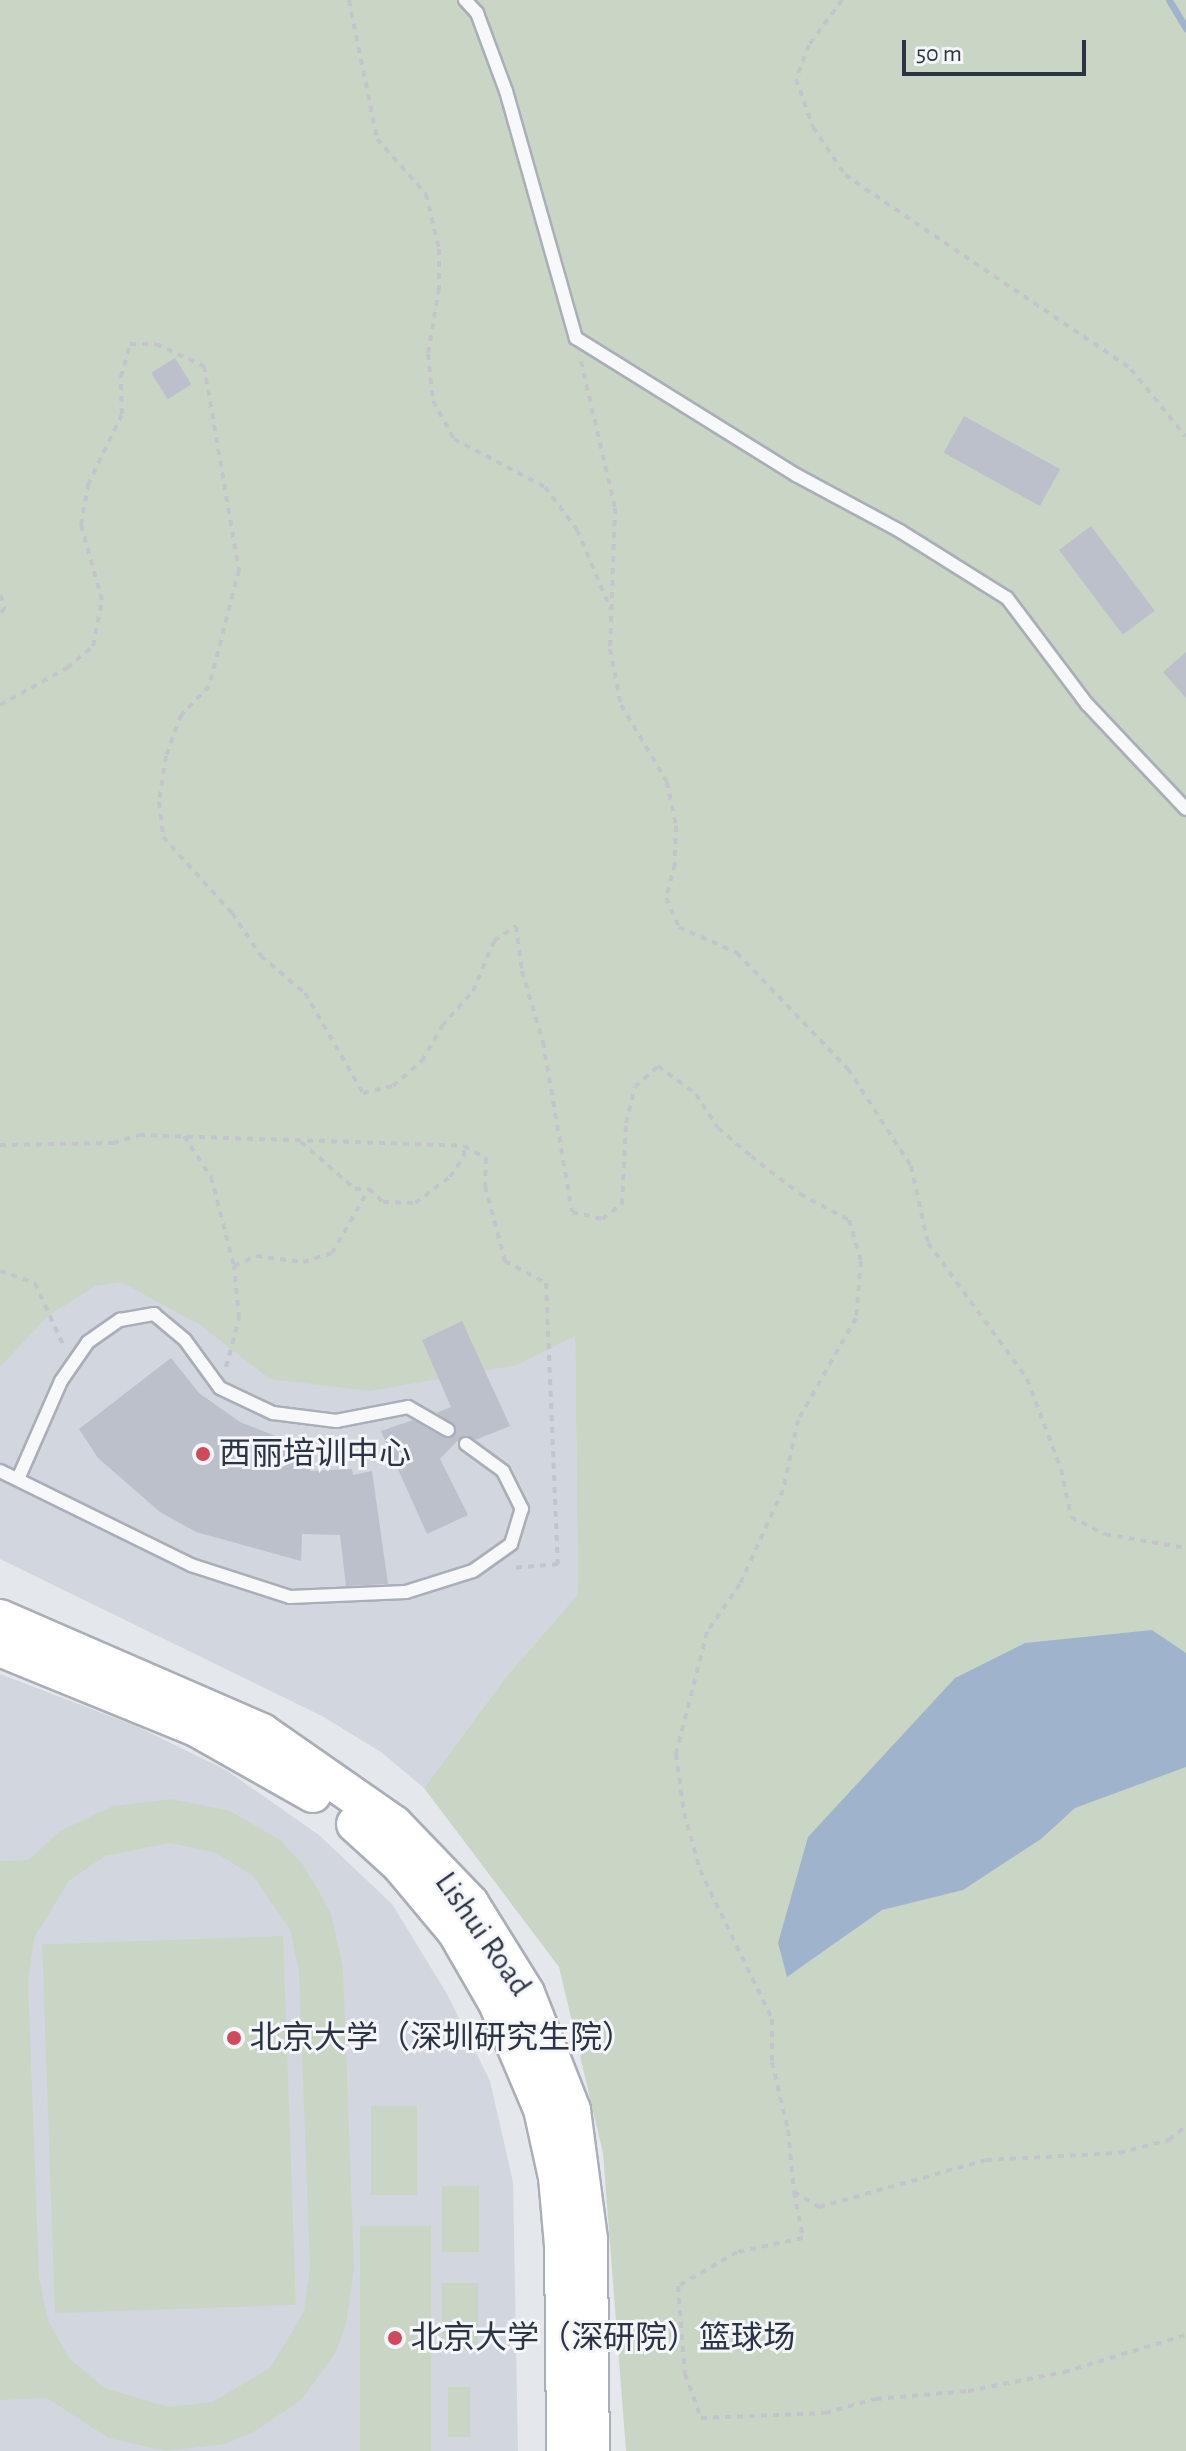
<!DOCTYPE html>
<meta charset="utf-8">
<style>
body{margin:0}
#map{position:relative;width:1186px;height:2451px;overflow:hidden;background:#e4e7ec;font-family:"Alegreya Sans","Noto Sans SC",sans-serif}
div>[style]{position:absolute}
.built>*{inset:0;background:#d2d6de}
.green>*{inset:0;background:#c9d6c5;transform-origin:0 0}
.water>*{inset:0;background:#9fb4cc}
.stream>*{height:7px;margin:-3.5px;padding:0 3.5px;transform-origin:3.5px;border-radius:3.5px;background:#9fb4cc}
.building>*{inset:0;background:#bbc0ca;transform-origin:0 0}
.path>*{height:4px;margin-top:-2px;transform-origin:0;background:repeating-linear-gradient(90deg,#c2c5cb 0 6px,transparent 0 12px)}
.roads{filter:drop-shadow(2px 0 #a9aeb7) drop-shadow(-2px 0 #a9aeb7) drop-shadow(0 2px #a9aeb7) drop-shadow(0 -2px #a9aeb7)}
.lane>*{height:12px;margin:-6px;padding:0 6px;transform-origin:6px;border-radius:6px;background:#f7f8fa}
.secondary>*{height:36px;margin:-18px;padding:0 18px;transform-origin:18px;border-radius:18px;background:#fff}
.dots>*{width:22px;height:22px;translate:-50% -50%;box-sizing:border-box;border:4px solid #f4f6f9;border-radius:50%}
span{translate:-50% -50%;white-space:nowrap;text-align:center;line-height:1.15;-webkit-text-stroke:6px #f4f6f9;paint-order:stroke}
.poi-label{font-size:32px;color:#2b3445}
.left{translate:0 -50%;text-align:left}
.street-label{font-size:32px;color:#2b3445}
.scale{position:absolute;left:902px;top:40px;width:184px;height:36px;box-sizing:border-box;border:4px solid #2b3445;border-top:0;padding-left:10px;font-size:24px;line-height:28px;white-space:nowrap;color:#2b3445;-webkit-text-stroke:6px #f4f6f9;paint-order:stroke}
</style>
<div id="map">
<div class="built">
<div style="clip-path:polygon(0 1124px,575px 1332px,578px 1594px,505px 1678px,424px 1788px,381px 1752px,322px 1716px,0 1559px)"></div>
<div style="clip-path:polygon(0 1674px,136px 1726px,226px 1770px,319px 1835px,392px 1904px,447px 1994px,490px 2081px,513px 2182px,518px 2451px,0 2451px)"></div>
</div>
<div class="green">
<div style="clip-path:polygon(0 0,1186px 0,1186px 2451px,626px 2451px,603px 2153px,559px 1967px,424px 1788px,505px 1678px,578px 1594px,575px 1336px,517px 1365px,370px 1391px,270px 1379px,200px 1325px,121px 1282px,95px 1286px,48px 1316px,0 1367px)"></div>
<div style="clip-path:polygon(evenodd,172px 1799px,230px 1811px,281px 1841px,302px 1863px,331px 1913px,343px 1969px,354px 2268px,346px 2324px,336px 2352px,301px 2400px,252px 2433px,225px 2444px,166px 2451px,108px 2438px,47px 2398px,0 2400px,0 1861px,29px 1860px,60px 1831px,113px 1806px,172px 1799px,170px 1843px,214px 1852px,252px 1875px,290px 1929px,299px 1972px,310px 2268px,304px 2312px,270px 2368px,212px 2402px,168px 2407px,104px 2388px,70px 2359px,48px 2321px,39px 2277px,28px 1982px,34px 1938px,69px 1881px,105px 1856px,170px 1843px)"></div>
<div style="left:283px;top:1936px;width:369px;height:241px;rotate:88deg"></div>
<div style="left:371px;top:2106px;width:46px;height:89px"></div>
<div style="left:442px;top:2186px;width:37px;height:66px"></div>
<div style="left:360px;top:2226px;width:71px;height:225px"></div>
<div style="left:442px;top:2283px;width:36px;height:66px"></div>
<div style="left:448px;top:2387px;width:22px;height:50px"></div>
</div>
<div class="water">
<div style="clip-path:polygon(1152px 1630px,1186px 1653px,1186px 1767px,1075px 1808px,1041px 1839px,963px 1890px,882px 1910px,787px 1977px,778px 1943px,808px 1837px,955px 1678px,1025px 1643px)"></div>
</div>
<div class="stream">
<div style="left:1169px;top:0;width:33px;rotate:59deg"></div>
</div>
<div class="building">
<div style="left:175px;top:358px;width:31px;height:28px;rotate:58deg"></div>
<div style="left:964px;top:416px;width:110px;height:42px;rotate:29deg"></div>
<div style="left:1091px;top:526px;width:106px;height:40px;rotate:53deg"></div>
<div style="clip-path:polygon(1186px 652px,1186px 698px,1163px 672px)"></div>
<div style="clip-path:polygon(462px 1321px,510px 1426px,475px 1440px,462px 1436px,440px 1459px,468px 1515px,427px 1534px,381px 1431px,413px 1420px,444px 1438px,455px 1435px,455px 1425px,436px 1413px,451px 1407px,422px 1340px)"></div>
<div style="clip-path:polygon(171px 1358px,199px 1393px,240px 1422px,311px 1450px,310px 1471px,352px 1469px,353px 1475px,372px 1471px,388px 1584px,346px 1586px,340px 1535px,302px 1534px,301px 1561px,196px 1532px,160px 1512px,98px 1458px,79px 1429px)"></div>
</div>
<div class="path">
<div style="left:349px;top:0;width:142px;rotate:78.6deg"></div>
<div style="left:377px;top:139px;width:74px;rotate:48.3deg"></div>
<div style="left:426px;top:194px;width:57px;rotate:76.7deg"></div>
<div style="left:439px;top:249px;width:39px;rotate:90deg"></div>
<div style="left:439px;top:288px;width:67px;rotate:99.5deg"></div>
<div style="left:428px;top:354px;width:47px;rotate:83.9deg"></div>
<div style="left:433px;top:401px;width:43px;rotate:61.1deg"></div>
<div style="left:454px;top:439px;width:103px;rotate:27.8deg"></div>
<div style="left:545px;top:487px;width:54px;rotate:53.3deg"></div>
<div style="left:577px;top:530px;width:87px;rotate:67deg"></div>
<div style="left:842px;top:0;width:56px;rotate:126.3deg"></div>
<div style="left:809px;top:45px;width:36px;rotate:111deg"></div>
<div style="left:796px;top:79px;width:51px;rotate:70.5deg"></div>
<div style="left:813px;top:127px;width:58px;rotate:56.3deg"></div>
<div style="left:845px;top:175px;width:346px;rotate:34.1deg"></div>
<div style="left:1131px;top:369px;width:87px;rotate:51deg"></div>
<div style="left:581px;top:361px;width:151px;rotate:77deg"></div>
<div style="left:615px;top:508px;width:141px;rotate:92deg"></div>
<div style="left:610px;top:649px;width:57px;rotate:78.9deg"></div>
<div style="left:621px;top:705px;width:90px;rotate:59.1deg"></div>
<div style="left:667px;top:782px;width:45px;rotate:78.4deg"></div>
<div style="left:676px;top:826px;width:38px;rotate:92deg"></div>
<div style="left:675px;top:864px;width:35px;rotate:105deg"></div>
<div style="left:666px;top:898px;width:32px;rotate:66deg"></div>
<div style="left:679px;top:927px;width:64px;rotate:24.1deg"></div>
<div style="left:737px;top:953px;width:161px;rotate:46.3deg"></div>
<div style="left:848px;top:1069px;width:116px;rotate:57deg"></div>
<div style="left:911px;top:1166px;width:79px;rotate:77.6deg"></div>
<div style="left:928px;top:1243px;width:168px;rotate:53.9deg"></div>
<div style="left:1027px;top:1379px;width:96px;rotate:69.3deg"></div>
<div style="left:1061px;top:1469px;width:49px;rotate:78.2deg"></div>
<div style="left:1071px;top:1517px;width:38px;rotate:27deg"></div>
<div style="left:1105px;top:1534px;width:82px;rotate:9.8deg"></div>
<div style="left:0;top:595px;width:14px;rotate:69deg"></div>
<div style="left:5px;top:608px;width:8px;rotate:130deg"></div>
<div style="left:0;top:705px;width:77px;rotate:-28.9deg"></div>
<div style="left:67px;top:668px;width:34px;rotate:-40deg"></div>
<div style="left:93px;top:646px;width:47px;rotate:-78.9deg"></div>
<div style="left:102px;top:600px;width:78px;rotate:-105.6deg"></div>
<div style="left:81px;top:525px;width:41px;rotate:-80.1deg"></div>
<div style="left:88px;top:485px;width:79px;rotate:-64.4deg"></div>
<div style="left:122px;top:414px;width:37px;rotate:-92deg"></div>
<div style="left:121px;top:377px;width:34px;rotate:-75deg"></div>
<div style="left:130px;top:344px;width:26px"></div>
<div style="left:156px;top:344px;width:53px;rotate:24.6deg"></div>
<div style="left:204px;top:366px;width:207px;rotate:80.3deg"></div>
<div style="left:239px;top:570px;width:120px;rotate:104.5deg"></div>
<div style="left:209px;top:686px;width:40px;rotate:134deg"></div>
<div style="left:181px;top:715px;width:44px;rotate:110.1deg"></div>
<div style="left:166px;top:756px;width:47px;rotate:98.7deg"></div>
<div style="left:159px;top:802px;width:35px;rotate:83deg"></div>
<div style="left:163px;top:837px;width:103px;rotate:47.8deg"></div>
<div style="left:232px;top:913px;width:52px;rotate:56deg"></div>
<div style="left:261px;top:956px;width:57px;rotate:40.1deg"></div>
<div style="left:305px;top:993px;width:116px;rotate:59.9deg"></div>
<div style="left:363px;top:1093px;width:31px;rotate:-13deg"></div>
<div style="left:393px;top:1086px;width:38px;rotate:-41deg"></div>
<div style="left:422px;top:1061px;width:40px;rotate:-60.3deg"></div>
<div style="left:442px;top:1026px;width:47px;rotate:-48.5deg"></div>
<div style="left:473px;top:991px;width:54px;rotate:-67.2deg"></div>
<div style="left:494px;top:941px;width:27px;rotate:-34deg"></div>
<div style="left:516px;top:926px;width:45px;rotate:82.4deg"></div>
<div style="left:522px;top:971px;width:74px;rotate:73.5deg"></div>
<div style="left:543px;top:1042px;width:172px;rotate:80.3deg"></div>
<div style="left:572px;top:1212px;width:31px;rotate:13deg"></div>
<div style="left:602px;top:1219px;width:25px;rotate:-37deg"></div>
<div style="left:622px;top:1204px;width:81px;rotate:-87.2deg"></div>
<div style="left:626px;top:1123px;width:37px;rotate:-76deg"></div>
<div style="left:635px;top:1087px;width:31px;rotate:-42deg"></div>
<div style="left:658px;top:1066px;width:47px;rotate:36.4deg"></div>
<div style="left:696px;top:1094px;width:40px;rotate:57.1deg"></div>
<div style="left:718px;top:1128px;width:43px;rotate:40.3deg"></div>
<div style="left:751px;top:1156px;width:62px;rotate:37.8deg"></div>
<div style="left:800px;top:1194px;width:55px;rotate:28deg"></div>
<div style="left:849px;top:1220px;width:43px;rotate:73.7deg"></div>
<div style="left:861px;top:1261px;width:57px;rotate:95deg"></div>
<div style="left:856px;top:1318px;width:117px;rotate:119.6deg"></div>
<div style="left:798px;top:1420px;width:72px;rotate:102.1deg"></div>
<div style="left:783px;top:1490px;width:103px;rotate:114.6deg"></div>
<div style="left:740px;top:1584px;width:58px;rotate:124.5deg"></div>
<div style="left:707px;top:1632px;width:126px;rotate:104.3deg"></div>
<div style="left:676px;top:1754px;width:60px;rotate:82.3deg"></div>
<div style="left:684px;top:1813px;width:59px;rotate:74.3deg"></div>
<div style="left:700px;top:1870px;width:165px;rotate:64.2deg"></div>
<div style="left:772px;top:2019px;width:43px;rotate:90deg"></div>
<div style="left:772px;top:2062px;width:70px;rotate:76.8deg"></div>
<div style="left:788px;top:2130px;width:62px;rotate:84.5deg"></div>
<div style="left:794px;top:2192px;width:29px;rotate:31deg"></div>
<div style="left:819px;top:2207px;width:173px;rotate:-15.7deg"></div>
<div style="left:986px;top:2160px;width:133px;rotate:-3deg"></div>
<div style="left:1119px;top:2153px;width:52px;rotate:-14.6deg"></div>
<div style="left:1169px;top:2140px;width:22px;rotate:-39deg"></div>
<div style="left:184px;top:1136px;width:49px;rotate:56.6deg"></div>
<div style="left:211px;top:1177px;width:92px;rotate:75.5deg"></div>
<div style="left:301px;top:1142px;width:72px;rotate:41deg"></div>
<div style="left:355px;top:1189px;width:14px"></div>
<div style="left:369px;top:1189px;width:19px;rotate:43deg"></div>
<div style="left:383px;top:1202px;width:32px;rotate:2deg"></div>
<div style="left:415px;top:1203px;width:44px;rotate:-36.6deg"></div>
<div style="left:450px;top:1177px;width:25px;rotate:-56deg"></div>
<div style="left:464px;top:1156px;width:10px;rotate:-90deg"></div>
<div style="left:0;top:1145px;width:113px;rotate:-1deg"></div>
<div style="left:113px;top:1143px;width:27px;rotate:-17deg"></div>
<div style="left:139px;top:1135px;width:325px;rotate:1.9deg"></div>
<div style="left:464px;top:1146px;width:25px;rotate:29deg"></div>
<div style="left:486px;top:1158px;width:28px;rotate:92deg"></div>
<div style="left:485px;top:1186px;width:78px;rotate:75.1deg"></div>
<div style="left:505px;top:1261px;width:47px;rotate:28.2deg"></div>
<div style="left:546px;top:1283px;width:281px;rotate:87.6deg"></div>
<div style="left:558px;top:1564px;width:46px;rotate:175deg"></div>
<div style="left:0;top:1271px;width:37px;rotate:19deg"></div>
<div style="left:35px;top:1283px;width:70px;rotate:65.6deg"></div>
<div style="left:226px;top:1367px;width:51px;rotate:-75.1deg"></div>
<div style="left:239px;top:1318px;width:52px;rotate:-95.5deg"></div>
<div style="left:234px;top:1266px;width:24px;rotate:-24deg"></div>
<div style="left:256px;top:1256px;width:47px;rotate:7.3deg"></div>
<div style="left:303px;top:1262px;width:30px;rotate:-17deg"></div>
<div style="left:332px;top:1253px;width:74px;rotate:-60deg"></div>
<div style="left:794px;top:2192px;width:47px;rotate:78.9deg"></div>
<div style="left:803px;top:2238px;width:67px;rotate:168deg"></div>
<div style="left:737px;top:2252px;width:68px;rotate:150deg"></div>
<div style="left:678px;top:2286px;width:88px;rotate:85.5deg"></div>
<div style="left:685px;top:2374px;width:47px;rotate:70deg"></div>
<div style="left:701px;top:2418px;width:124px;rotate:-2.3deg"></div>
<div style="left:825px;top:2413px;width:53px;rotate:-15.4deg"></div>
<div style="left:876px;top:2399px;width:92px;rotate:-5deg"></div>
<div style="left:968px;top:2391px;width:98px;rotate:-11.2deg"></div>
<div style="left:1064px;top:2372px;width:127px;rotate:-16.9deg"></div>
</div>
<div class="roads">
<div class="lane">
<div style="left:465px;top:0;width:18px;rotate:47deg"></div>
<div style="left:477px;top:13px;width:83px;rotate:69.6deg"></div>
<div style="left:506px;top:91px;width:257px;rotate:74.2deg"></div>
<div style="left:576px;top:338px;width:259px;rotate:31.9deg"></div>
<div style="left:796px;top:475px;width:118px;rotate:28.3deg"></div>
<div style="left:900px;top:531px;width:126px;rotate:32.1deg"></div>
<div style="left:1007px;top:598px;width:133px;rotate:53deg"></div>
<div style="left:1087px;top:704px;width:144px;rotate:46.7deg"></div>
<div style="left:0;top:1471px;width:213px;rotate:26.2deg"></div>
<div style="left:191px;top:1565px;width:104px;rotate:17.9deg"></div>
<div style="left:290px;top:1597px;width:116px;rotate:-2.5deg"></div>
<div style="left:406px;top:1592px;width:70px;rotate:-17.4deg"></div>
<div style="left:473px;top:1571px;width:47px;rotate:-35.4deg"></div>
<div style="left:511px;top:1544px;width:37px;rotate:-73deg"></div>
<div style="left:522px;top:1509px;width:42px;rotate:-116.6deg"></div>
<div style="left:503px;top:1471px;width:46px;rotate:-143.9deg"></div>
<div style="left:18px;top:1479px;width:107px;rotate:-66.3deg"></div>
<div style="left:61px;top:1381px;width:47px;rotate:-55.3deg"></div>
<div style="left:88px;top:1342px;width:39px;rotate:-35deg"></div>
<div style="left:120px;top:1320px;width:35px;rotate:-10deg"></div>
<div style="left:154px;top:1314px;width:40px;rotate:40deg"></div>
<div style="left:185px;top:1340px;width:59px;rotate:53.9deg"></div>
<div style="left:220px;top:1388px;width:59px;rotate:25.3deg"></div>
<div style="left:273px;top:1413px;width:64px;rotate:7.2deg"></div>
<div style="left:336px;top:1421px;width:73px;rotate:-11deg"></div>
<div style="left:408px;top:1407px;width:46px;rotate:29.9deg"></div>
</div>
<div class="secondary">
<div style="left:0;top:1618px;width:286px;rotate:23.5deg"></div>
<div style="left:262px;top:1732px;width:161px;rotate:34.9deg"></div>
<div style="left:394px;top:1824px;width:110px;rotate:46.1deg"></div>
<div style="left:470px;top:1903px;width:106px;rotate:58.1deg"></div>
<div style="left:526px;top:1993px;width:126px;rotate:68.5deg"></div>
<div style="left:572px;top:2110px;width:131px;rotate:82.5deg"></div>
<div style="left:589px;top:2240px;width:211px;rotate:89.5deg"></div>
<div style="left:0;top:1648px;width:214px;rotate:22.2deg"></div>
<div style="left:198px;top:1729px;width:132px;rotate:29.5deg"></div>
<div style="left:355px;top:1824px;width:61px;rotate:42.3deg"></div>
<div style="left:400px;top:1865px;width:87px;rotate:50.1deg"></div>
<div style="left:456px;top:1932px;width:82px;rotate:60deg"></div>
<div style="left:497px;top:2003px;width:115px;rotate:67deg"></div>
<div style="left:542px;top:2109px;width:70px;rotate:77.6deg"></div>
<div style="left:557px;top:2177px;width:69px;rotate:85deg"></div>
<div style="left:563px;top:2246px;width:205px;rotate:89.4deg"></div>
</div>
</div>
<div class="dots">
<div style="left:203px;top:1454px;background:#d1495b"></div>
<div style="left:234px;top:2038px;background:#d1495b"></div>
<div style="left:395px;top:2338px;background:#d1495b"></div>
</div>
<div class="poi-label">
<span class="left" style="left:219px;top:1454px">西丽培训中心</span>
<span class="left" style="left:250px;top:2038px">北京大学（深圳研究生院）</span>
<span class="left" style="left:411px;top:2338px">北京大学（深研院）篮球场</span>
</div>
<div class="street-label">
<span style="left:483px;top:1934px;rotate:55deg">Lishui Road</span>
</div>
<div class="scale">50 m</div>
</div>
